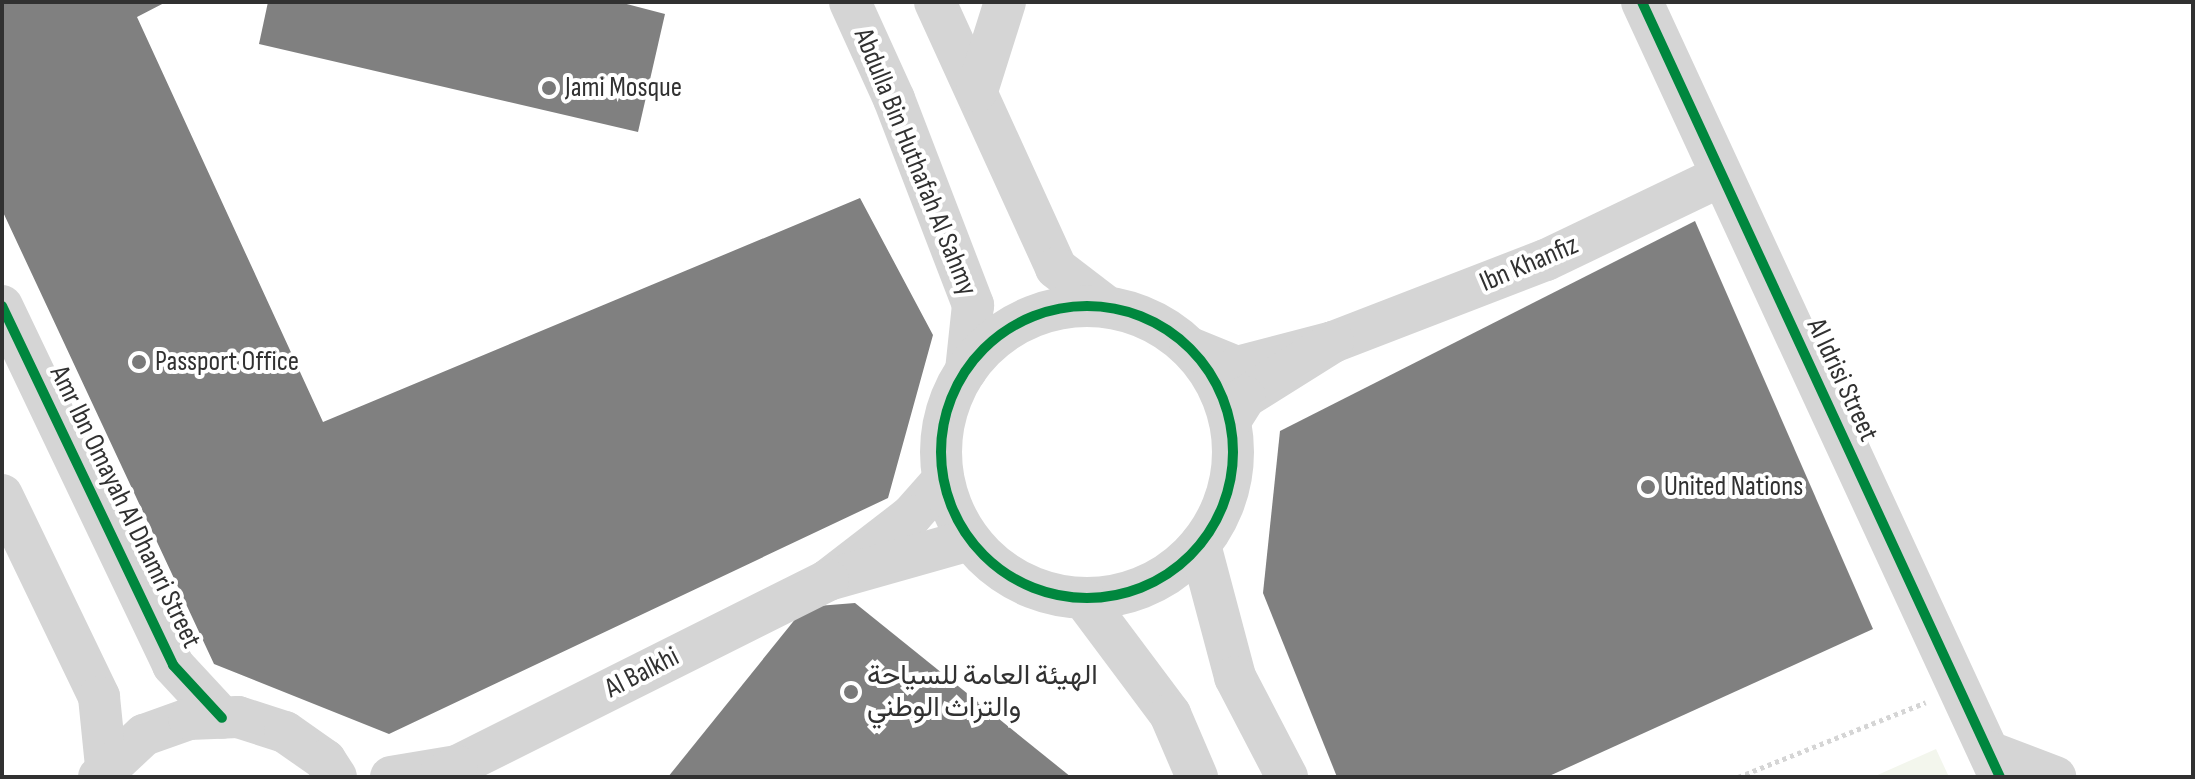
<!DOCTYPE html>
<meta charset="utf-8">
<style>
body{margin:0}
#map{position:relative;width:2195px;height:779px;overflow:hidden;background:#fff;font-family:"Sofia Sans Condensed",Vazirmatn,sans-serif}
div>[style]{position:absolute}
.green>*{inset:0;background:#f3f6ed}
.building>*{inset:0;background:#808080}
.path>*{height:5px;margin-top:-2.5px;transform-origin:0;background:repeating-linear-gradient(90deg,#d5d5d5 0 4px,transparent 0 8px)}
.minor>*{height:42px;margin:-21px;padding:0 21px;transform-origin:21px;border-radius:21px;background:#d5d5d5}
.minor>.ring{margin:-21px;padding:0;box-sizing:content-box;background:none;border:42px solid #d5d5d5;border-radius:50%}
.cycleway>*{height:10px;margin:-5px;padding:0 5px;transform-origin:5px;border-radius:5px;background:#00873e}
.cycleway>.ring{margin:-5px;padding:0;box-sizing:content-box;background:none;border:10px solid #00873e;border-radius:50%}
.dots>*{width:22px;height:22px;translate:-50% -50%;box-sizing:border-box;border:4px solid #fff;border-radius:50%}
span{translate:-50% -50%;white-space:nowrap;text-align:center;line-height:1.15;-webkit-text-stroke:8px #fff;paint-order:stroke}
.poi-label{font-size:28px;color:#313131}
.left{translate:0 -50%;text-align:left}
.street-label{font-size:28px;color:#313131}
.frame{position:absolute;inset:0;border:4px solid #313131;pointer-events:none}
</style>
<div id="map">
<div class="green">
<div style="clip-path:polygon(1936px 749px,1949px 777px,1873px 777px)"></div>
</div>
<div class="building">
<div style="clip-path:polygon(2px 2px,166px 2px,137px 17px,323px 422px,860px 198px,933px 335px,888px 498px,389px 734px,214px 664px,2px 210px)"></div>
<div style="clip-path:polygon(268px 2px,619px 2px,665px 14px,638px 132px,259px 44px)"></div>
<div style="clip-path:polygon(1695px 221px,1873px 629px,1547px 777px,1337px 777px,1263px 593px,1280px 431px)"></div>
<div style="clip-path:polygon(855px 603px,1071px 777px,668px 777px,805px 607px)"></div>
</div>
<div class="path">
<div style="left:1738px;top:777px;width:202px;rotate:-21.7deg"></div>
</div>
<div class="minor">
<div style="left:850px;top:2px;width:107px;rotate:65.6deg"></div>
<div style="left:894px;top:99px;width:221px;rotate:69deg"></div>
<div style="left:973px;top:305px;width:66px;rotate:96.1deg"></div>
<div style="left:935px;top:2px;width:292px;rotate:65.5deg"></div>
<div style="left:1056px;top:268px;width:64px;rotate:37.4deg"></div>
<div style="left:1642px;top:2px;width:854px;rotate:65.21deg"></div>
<div style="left:977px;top:91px;width:93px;rotate:-72.5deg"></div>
<div style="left:2px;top:306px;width:398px;rotate:64.5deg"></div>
<div style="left:173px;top:665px;width:72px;rotate:47.2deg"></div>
<div class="ring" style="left:941px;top:306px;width:250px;height:250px"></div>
<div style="left:1333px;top:342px;width:228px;rotate:-21.1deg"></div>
<div style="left:1546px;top:260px;width:194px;rotate:-25.6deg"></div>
<div style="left:1190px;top:348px;width:51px;rotate:22deg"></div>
<div style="left:1237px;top:367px;width:99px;rotate:-14.6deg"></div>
<div style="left:1333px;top:342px;width:104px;rotate:148deg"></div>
<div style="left:1245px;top:397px;width:28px;rotate:122deg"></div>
<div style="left:943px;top:480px;width:48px;rotate:131.6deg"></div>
<div style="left:911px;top:516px;width:105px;rotate:142.4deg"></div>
<div style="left:828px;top:580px;width:147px;rotate:-15.8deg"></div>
<div style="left:2px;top:495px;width:224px;rotate:64.3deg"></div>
<div style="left:99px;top:697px;width:69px;rotate:84.2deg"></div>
<div style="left:1200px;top:545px;width:137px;rotate:75.1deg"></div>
<div style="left:1235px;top:677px;width:113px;rotate:62.5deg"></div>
<div style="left:1084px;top:599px;width:144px;rotate:53.2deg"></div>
<div style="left:1170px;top:714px;width:69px;rotate:66.8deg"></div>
<div style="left:1989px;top:752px;width:71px;rotate:20.7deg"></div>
<div style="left:457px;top:766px;width:415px;rotate:-26.6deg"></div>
<div style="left:99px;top:777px;width:62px;rotate:-43deg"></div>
<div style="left:144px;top:735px;width:48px;rotate:-19.6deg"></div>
<div style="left:189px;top:719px;width:49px;rotate:-2.3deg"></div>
<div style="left:238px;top:717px;width:49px;rotate:17.7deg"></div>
<div style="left:285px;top:732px;width:49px;rotate:35deg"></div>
<div style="left:325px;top:760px;width:20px;rotate:57deg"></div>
<div style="left:391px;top:777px;width:67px;rotate:-9.5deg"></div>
<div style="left:457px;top:766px;width:21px;rotate:149deg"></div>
</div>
<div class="cycleway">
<div style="left:1642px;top:2px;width:854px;rotate:65.21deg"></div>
<div style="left:2px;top:306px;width:398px;rotate:64.5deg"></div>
<div style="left:173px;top:665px;width:72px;rotate:47.2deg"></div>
<div class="ring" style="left:941px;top:306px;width:282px;height:282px"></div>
</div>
<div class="dots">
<div style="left:549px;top:88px;background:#797979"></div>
<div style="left:139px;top:362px;background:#797979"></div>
<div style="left:1648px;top:487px;background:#797979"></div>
<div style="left:851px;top:692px;background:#797979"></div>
</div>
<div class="poi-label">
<span class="left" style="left:565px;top:88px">Jami Mosque</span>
<span class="left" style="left:155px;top:362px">Passport Office</span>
<span class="left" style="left:1664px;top:487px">United Nations</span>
<span class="left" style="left:867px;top:692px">الهيئة العامة للسياحة<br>والتراث الوطني</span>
</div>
<div class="street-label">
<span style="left:915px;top:162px;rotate:68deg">Abdulla Bin Huthafah Al Sahmy</span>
<span style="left:1529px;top:264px;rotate:-23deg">Ibn Khanfiz</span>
<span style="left:1842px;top:380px;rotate:65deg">Al Idrisi Street</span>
<span style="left:125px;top:507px;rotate:64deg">Amr Ibn Omayah Al Dhamri Street</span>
<span style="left:642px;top:673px;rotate:-27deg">Al Balkhi</span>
</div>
<div class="frame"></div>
</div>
